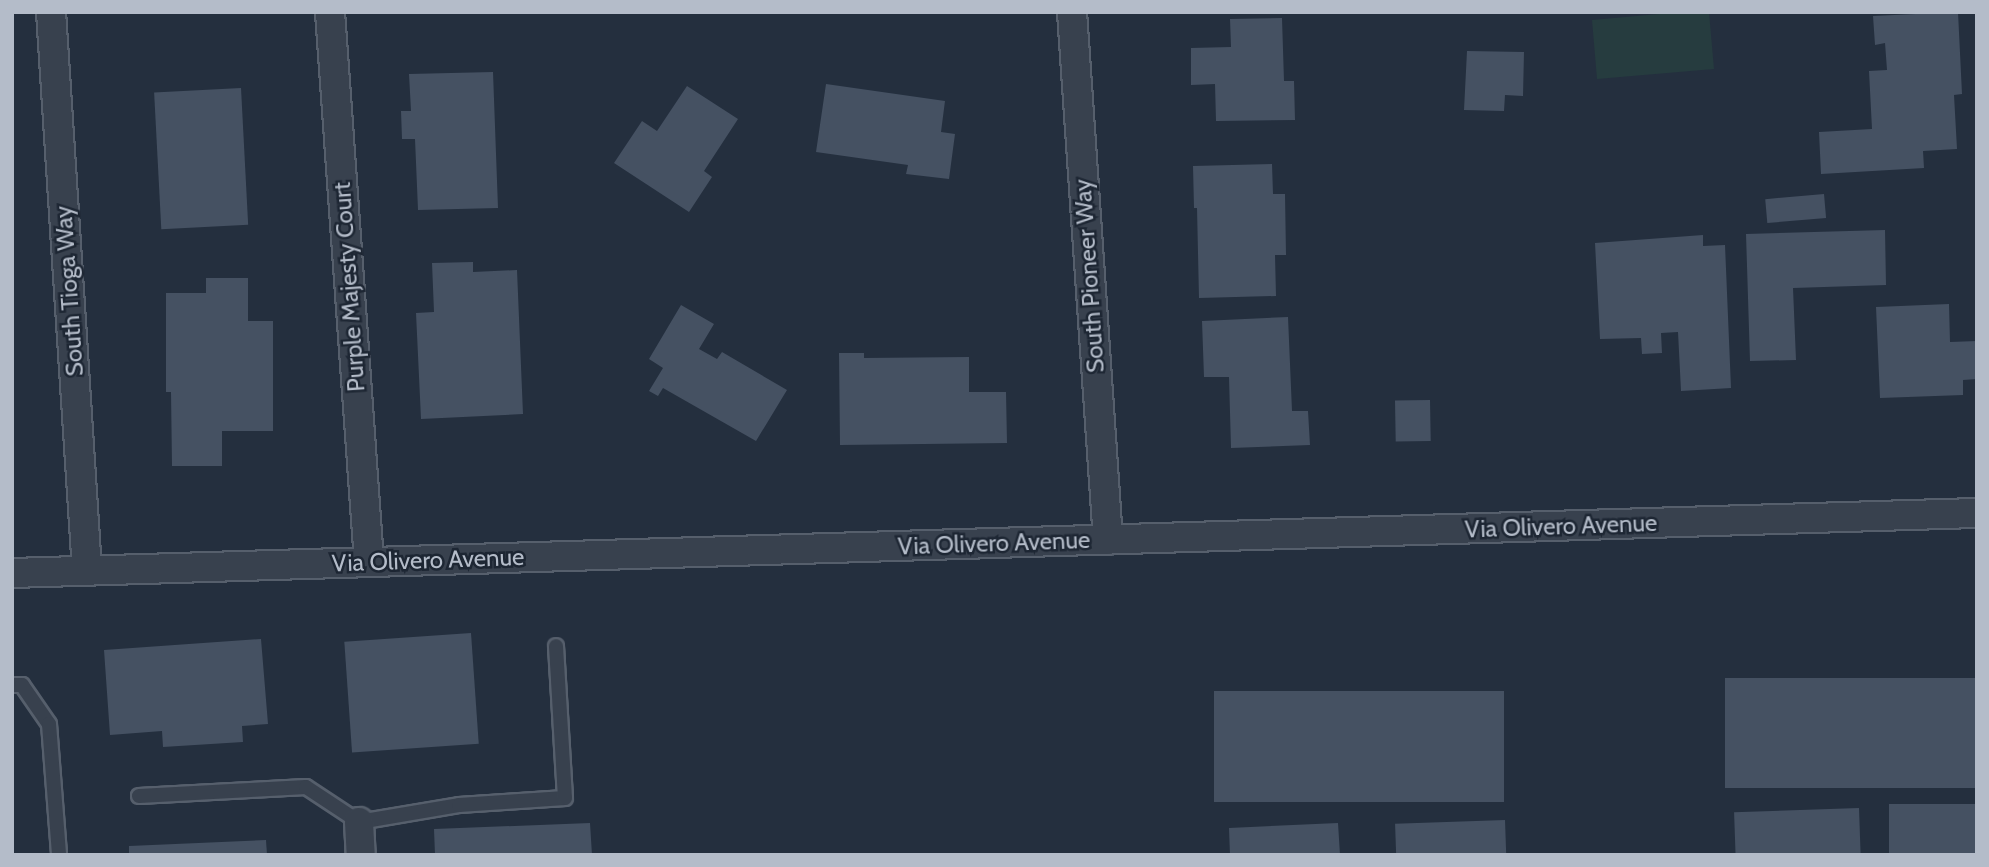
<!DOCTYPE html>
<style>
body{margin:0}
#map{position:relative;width:1989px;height:867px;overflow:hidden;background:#242f3e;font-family:Cabin,sans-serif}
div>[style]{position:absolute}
.green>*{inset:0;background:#263c3f}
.building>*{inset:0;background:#455162;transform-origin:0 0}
.roads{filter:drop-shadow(2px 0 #565f6c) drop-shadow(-2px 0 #565f6c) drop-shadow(0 2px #565f6c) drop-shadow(0 -2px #565f6c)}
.lane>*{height:14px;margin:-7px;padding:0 7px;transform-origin:7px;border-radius:7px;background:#38414e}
.street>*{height:28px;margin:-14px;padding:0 14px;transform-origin:14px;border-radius:14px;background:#38414e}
span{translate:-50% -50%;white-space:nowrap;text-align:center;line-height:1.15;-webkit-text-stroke:5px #1d2633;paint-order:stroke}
.street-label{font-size:24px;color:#b4bcc9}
.frame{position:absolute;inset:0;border:14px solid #b4bcc9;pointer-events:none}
</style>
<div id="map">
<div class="green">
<div style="clip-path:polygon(1681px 12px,1709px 12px,1714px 69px,1597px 79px,1592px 20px)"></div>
</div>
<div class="building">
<div style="clip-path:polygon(1958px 12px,1962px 94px,1954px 95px,1957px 149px,1923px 151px,1924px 168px,1821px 174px,1819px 132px,1872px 129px,1869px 71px,1887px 70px,1885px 43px,1875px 45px,1873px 16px)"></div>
<div style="clip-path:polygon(1282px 18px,1284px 81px,1294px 81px,1295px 120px,1216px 121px,1215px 84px,1191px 85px,1191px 48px,1231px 47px,1230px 19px)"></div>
<div style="clip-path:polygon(1467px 51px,1524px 52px,1523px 96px,1505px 95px,1504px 111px,1464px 110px)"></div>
<div style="clip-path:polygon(493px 72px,498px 208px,418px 210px,415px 139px,402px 139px,401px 111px,411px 111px,409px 74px)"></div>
<div style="clip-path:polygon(826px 84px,945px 101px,941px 132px,955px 134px,949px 179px,906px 174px,908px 165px,816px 152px)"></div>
<div style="clip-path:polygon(687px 86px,738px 119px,704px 171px,712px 177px,689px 212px,614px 163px,642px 121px,657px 131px)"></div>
<div style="left:241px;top:88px;width:137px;height:87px;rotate:87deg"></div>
<div style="clip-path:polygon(1272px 164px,1273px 194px,1285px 194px,1286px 255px,1275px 255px,1276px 296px,1199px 298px,1197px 208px,1194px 208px,1193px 166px)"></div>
<div style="left:1824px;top:194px;width:24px;height:59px;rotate:85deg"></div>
<div style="clip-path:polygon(1885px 230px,1886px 285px,1793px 288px,1796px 360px,1750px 361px,1746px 234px)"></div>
<div style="clip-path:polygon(1703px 235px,1703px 246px,1725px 245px,1731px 388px,1681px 391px,1678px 332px,1661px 333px,1662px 353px,1642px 354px,1641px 338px,1600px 339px,1595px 243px)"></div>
<div style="clip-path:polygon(473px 262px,473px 272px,517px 270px,523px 414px,421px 419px,416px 313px,434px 312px,432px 263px)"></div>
<div style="clip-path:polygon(206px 278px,248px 278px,248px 321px,273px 321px,273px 431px,222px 431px,222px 466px,172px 466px,171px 392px,166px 392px,166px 293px,206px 293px)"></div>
<div style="clip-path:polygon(1949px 304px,1950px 342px,1977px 341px,1977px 379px,1963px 380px,1963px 395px,1880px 398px,1876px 307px)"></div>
<div style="clip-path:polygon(681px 305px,714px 324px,699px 349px,717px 359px,722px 352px,787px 390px,756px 441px,663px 388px,658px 396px,649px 391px,663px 368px,649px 359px)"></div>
<div style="clip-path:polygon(1288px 317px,1292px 411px,1308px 411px,1310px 445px,1231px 448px,1229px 377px,1204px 377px,1202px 321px)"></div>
<div style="clip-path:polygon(839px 353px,864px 353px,864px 358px,969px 357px,969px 392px,1006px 392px,1007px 443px,840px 445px)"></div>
<div style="left:1430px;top:400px;width:41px;height:35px;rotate:89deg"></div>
<div style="left:471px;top:633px;width:111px;height:127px;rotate:86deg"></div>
<div style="clip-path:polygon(261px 639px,268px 724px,242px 726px,243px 742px,163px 747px,162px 731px,110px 735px,104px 650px)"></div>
<div style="left:1977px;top:678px;width:110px;height:252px;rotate:90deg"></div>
<div style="left:1214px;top:691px;width:290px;height:111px"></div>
<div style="left:1977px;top:804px;width:51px;height:88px;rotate:90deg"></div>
<div style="left:1859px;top:808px;width:47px;height:125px;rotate:88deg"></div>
<div style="left:1505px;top:820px;width:35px;height:110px;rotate:88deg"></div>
<div style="clip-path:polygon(590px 823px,592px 855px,435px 855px,434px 829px)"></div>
<div style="clip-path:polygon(1338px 823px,1340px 855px,1230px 855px,1229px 828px)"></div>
<div style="clip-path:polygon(266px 840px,267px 855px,129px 855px,129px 846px)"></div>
</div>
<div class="roads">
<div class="lane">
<div style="left:12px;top:685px;width:10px"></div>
<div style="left:22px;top:685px;width:47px;rotate:55.3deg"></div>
<div style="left:49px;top:724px;width:131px;rotate:85.6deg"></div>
<div style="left:139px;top:796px;width:167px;rotate:-3.1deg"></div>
<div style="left:306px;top:787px;width:64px;rotate:33.4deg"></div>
<div style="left:359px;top:822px;width:101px;rotate:-9.6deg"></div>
<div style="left:459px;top:805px;width:106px;rotate:-3.8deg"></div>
<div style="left:565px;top:798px;width:152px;rotate:-93.4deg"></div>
</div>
<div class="street">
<div style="left:51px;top:12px;width:559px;rotate:86.31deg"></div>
<div style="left:330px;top:12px;width:551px;rotate:85.94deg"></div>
<div style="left:1072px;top:12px;width:529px;rotate:86.1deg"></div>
<div style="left:12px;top:573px;width:1966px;rotate:-1.75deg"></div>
<div style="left:359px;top:822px;width:33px;rotate:87deg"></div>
</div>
</div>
<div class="street-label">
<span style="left:1089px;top:276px;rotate:-94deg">South Pioneer Way</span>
<span style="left:349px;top:287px;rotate:-94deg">Purple Majesty Court</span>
<span style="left:69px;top:291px;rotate:-94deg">South Tioga Way</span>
<span style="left:1561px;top:526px;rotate:-2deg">Via Olivero Avenue</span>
<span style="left:994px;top:543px;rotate:-2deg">Via Olivero Avenue</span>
<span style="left:428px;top:560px;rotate:-2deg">Via Olivero Avenue</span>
</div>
<div class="frame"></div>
</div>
